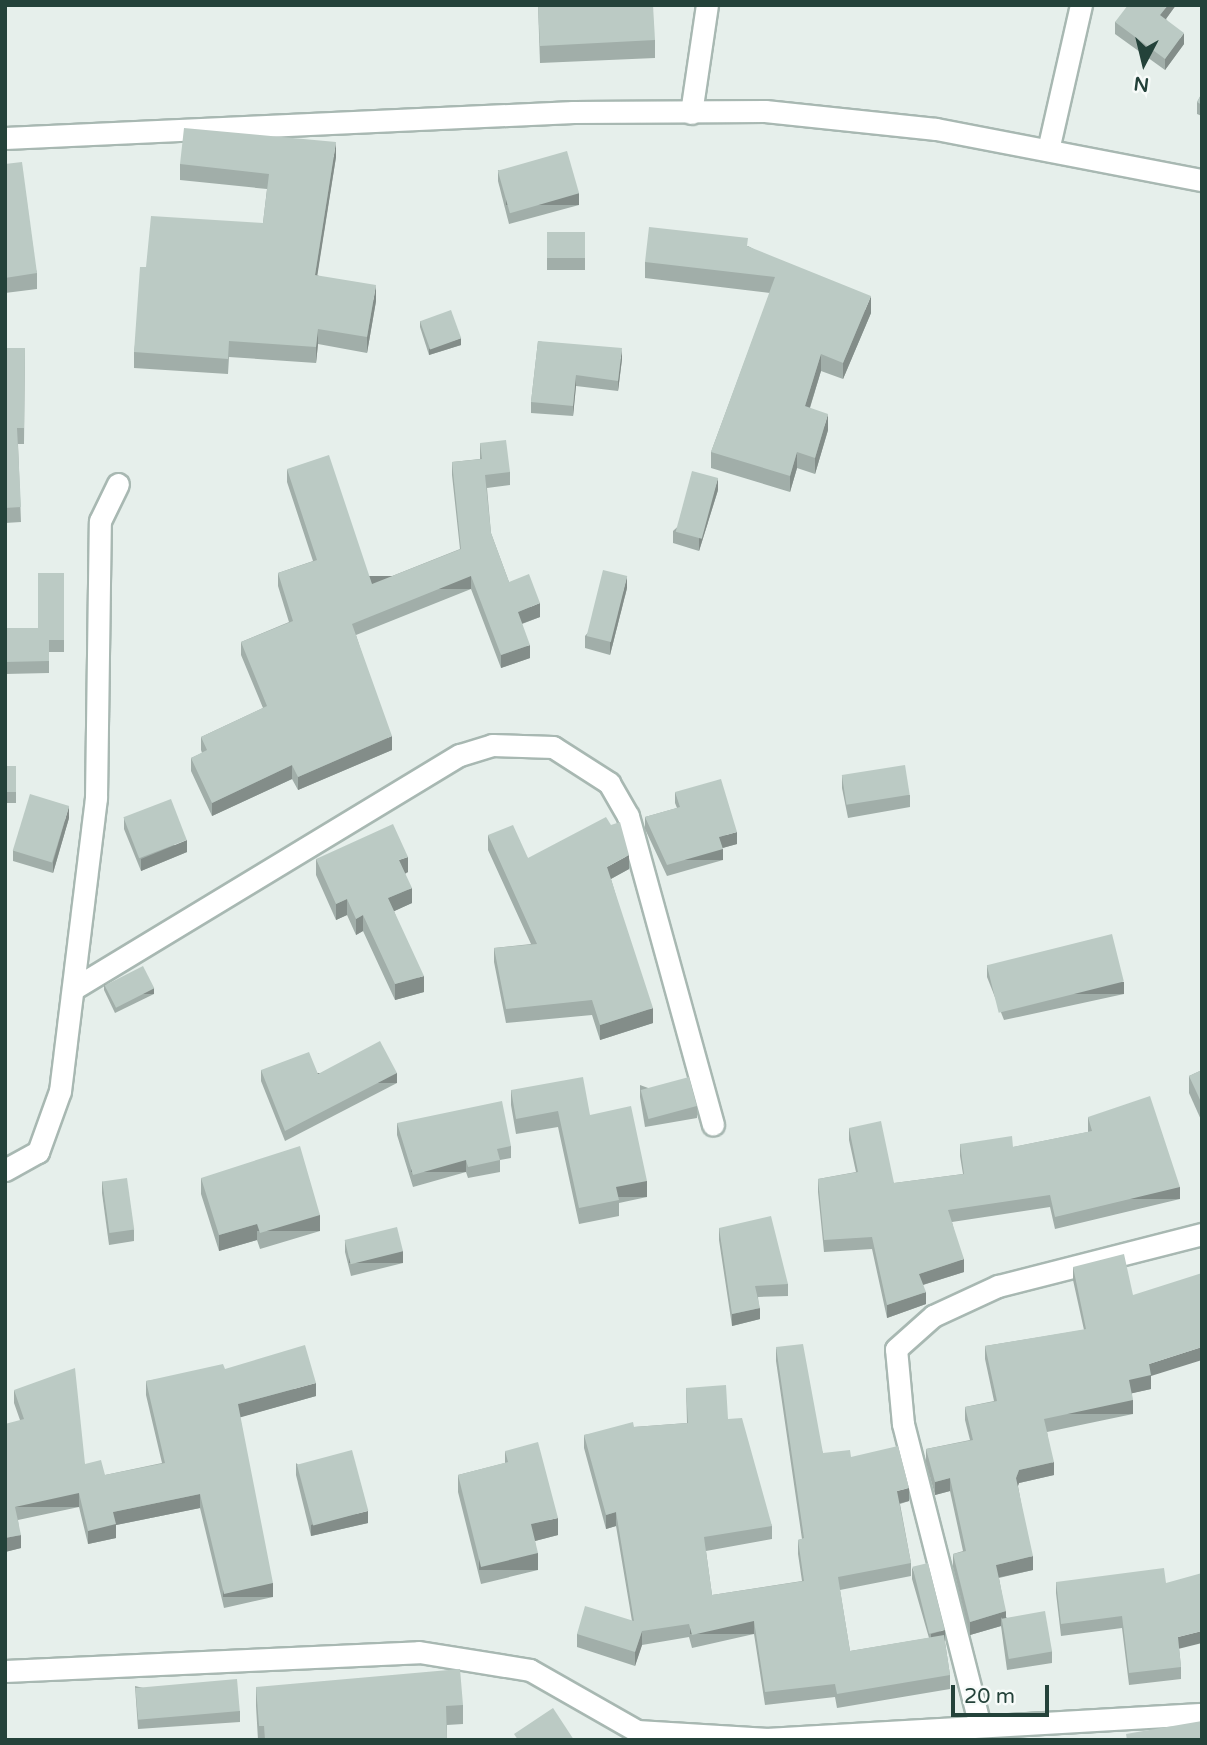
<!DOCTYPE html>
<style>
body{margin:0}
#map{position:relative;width:1207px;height:1745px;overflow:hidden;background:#e6efeb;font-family:"Varela Round",sans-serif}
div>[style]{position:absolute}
.roads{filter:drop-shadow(2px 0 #a8b8b2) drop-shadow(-2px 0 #a8b8b2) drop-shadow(0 2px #a8b8b2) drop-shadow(0 -2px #a8b8b2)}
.minor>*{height:21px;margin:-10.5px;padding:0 10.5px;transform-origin:10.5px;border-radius:10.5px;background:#fff}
.wall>*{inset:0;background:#a1aea9;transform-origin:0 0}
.shaded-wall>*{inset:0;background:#838d89;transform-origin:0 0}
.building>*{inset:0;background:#bbcac4;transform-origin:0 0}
span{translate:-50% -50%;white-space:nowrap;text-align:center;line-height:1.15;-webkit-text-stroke:6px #f7fbf9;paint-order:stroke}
.frame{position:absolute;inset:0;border:7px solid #24423a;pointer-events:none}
.north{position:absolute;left:1109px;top:28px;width:70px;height:70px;-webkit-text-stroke:5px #f7fbf9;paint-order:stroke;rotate:187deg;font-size:19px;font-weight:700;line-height:28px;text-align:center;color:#24423a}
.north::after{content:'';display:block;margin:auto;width:24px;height:32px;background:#24423a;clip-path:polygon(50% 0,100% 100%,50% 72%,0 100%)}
.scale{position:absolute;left:951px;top:1685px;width:98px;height:32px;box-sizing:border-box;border:4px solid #24423a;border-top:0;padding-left:9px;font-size:21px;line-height:24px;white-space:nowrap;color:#24423a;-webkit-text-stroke:5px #f7fbf9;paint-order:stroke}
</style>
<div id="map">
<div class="roads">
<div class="minor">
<div style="left:691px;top:113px;width:109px;rotate:-81.6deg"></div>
<div style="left:5px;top:138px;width:569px;rotate:-2.62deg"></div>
<div style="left:573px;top:112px;width:192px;rotate:-0.3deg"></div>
<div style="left:765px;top:111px;width:172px;rotate:6deg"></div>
<div style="left:936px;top:129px;width:271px;rotate:10.9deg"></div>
<div style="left:1048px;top:150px;width:149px;rotate:-77.2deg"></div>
<div style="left:73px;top:989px;width:452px;rotate:-31.2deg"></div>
<div style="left:460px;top:755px;width:34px;rotate:-17deg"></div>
<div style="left:492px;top:745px;width:61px;rotate:1.9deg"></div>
<div style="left:553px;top:747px;width:67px;rotate:32.7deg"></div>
<div style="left:609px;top:783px;width:38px;rotate:60deg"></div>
<div style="left:628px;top:816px;width:320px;rotate:74.6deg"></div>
<div style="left:5px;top:1170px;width:38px;rotate:-29deg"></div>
<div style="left:38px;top:1152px;width:65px;rotate:-70.2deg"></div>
<div style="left:60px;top:1091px;width:295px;rotate:-83deg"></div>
<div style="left:96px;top:798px;width:277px;rotate:-89.2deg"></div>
<div style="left:100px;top:521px;width:41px;rotate:-64.1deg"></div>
<div style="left:5px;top:1671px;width:414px;rotate:-2.6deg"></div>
<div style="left:419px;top:1652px;width:112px;rotate:9.2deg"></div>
<div style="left:530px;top:1670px;width:123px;rotate:29.7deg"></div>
<div style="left:637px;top:1731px;width:131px;rotate:3.5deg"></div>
<div style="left:768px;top:1739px;width:435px;rotate:-3.3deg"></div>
<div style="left:980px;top:1726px;width:312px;rotate:-104.3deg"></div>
<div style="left:903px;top:1424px;width:75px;rotate:-95.3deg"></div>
<div style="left:896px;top:1349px;width:50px;rotate:-41.7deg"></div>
<div style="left:933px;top:1316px;width:72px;rotate:-24.8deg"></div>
<div style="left:998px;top:1286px;width:211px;rotate:-14.3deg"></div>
</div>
</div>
<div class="wall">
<div style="clip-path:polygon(538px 5px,655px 40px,655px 58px,540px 63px)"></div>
<div style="clip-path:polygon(1176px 5px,1166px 19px,1184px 44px,1165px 70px,1115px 34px,1115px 22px)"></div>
<div style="clip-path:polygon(1202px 93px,1202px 116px,1197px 114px,1197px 102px)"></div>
<div style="clip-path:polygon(336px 157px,317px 275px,376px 301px,367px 353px,318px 344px,316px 363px,229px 357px,228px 374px,134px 368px,134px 352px,146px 267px,263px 223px,267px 189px,180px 180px,180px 164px)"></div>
<div style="clip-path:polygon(5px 164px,37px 273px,37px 289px,5px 293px)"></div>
<div style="clip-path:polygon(498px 170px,579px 205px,509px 224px,498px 181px)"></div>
<div style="left:547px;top:232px;width:38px;height:38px"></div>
<div style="clip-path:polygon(748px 246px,871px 313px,843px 379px,821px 371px,810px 408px,828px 430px,815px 474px,797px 468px,790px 492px,711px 468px,711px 452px,770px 293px,645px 278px,645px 262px)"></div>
<div style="clip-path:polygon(420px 321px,461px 345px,429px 355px,420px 327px)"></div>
<div style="clip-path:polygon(538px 341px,622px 359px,618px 391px,576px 386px,573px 416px,531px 413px,531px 402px)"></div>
<div style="clip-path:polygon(5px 348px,25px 348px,24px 444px,18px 444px,21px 522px,5px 523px)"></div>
<div style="clip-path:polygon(480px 443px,510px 472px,510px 485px,487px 488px,491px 533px,509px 582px,540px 617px,522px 624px,530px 658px,501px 668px,471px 589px,356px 635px,392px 750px,298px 790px,292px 779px,212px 816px,191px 771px,191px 758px,202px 753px,201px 750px,201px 737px,263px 708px,241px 655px,241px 642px,289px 622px,278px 586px,278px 573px,313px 561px,287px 482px,287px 469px,372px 584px,460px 549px,452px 475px,452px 462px,480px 459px)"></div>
<div style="clip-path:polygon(718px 490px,699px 551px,673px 543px,673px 531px)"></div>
<div style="clip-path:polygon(64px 573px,64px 652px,49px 652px,49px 673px,5px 674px,5px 628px,38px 628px)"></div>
<div style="clip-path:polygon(627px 588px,610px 655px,585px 648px,585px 636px)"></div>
<div style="left:5px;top:766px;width:11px;height:37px"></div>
<div style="clip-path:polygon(842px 776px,910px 795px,910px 807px,848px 818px,842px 788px)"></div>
<div style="clip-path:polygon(675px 792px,737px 844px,722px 848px,723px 860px,667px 876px,645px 829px,645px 817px,677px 808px,675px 803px)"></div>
<div style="clip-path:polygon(69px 818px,53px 873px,13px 861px,13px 850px)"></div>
<div style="clip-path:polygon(124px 818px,187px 852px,141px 871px,124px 829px)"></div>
<div style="clip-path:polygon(488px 835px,528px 858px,629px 869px,611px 879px,653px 1023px,600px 1040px,592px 1015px,506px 1023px,494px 962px,494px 948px,531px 944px,488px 850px)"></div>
<div style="clip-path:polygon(316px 859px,408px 872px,405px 874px,412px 903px,394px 911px,424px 992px,395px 1000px,363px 931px,356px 935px,347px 915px,336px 920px,316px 875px)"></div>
<div style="clip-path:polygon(987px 965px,1124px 994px,1004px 1020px,987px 977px)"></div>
<div style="clip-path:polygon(104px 984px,154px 994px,115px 1013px,104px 990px)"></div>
<div style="clip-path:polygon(261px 1070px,318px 1074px,397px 1083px,285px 1141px,261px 1081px)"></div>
<div style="clip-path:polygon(1202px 1070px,1202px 1122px,1189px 1093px,1189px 1076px)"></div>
<div style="clip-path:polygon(640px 1085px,697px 1106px,697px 1118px,645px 1127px,640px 1097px)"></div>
<div style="clip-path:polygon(511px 1090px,590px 1115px,647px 1197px,619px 1203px,619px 1216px,579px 1224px,558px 1127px,516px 1134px,511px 1105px)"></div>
<div style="clip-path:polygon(1088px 1117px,1180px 1199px,1055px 1229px,1050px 1207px,952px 1222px,964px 1272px,923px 1285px,926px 1304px,887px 1318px,872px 1249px,824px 1252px,818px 1192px,818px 1179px,856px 1172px,849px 1140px,849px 1128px,894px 1183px,963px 1174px,960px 1156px,960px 1144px,1013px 1147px,1088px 1132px)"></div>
<div style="clip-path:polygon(397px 1123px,511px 1146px,511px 1158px,500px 1160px,500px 1172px,468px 1178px,466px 1172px,413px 1187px,397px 1135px)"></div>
<div style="clip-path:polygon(201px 1178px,320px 1231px,260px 1249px,257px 1240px,219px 1251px,201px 1194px)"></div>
<div style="clip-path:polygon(102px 1181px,134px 1230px,134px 1241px,109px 1245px,102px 1193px)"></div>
<div style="clip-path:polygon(719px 1228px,788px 1284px,788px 1296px,758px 1297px,760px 1319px,732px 1326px,719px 1240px)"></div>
<div style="clip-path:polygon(345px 1240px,403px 1263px,351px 1276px,345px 1252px)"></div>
<div style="clip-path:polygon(1073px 1267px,1151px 1376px,1151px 1389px,1132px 1393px,1133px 1414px,1047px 1432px,1054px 1475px,1019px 1483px,1018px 1486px,1033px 1570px,999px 1578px,1006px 1617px,1052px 1651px,1052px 1663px,1007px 1670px,1001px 1626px,970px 1635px,953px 1567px,953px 1554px,963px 1551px,950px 1491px,935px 1495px,926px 1462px,926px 1449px,970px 1440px,965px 1420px,965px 1407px,994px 1401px,985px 1359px,985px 1346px,1084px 1330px,1073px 1280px)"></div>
<div style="clip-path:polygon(776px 1347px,823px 1453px,851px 1457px,909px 1501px,900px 1504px,911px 1563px,911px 1576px,840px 1590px,850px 1651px,929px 1638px,912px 1579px,912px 1567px,945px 1642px,950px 1675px,950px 1689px,837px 1708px,835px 1697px,765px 1705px,754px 1634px,692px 1648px,689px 1637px,642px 1645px,635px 1666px,577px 1647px,577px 1634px,632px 1621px,616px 1526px,606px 1529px,584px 1448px,584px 1435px,634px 1427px,687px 1423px,686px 1388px,728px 1419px,772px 1526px,772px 1539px,706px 1551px,712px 1595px,802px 1581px,798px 1554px,798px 1540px,802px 1539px,776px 1361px)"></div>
<div style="clip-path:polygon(225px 1369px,316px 1396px,240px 1417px,273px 1597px,224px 1608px,200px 1508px,116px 1525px,116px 1538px,88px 1544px,79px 1507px,18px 1520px,21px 1548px,5px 1552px,20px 1420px,14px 1403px,14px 1390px,85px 1464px,105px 1475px,162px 1463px,146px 1395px,146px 1381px)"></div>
<div style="clip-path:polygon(505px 1451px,558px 1535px,535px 1541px,538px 1570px,481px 1584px,458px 1492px,458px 1475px,505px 1463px)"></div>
<div style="clip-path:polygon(296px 1463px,368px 1523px,311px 1536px,296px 1475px)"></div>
<div style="clip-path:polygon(1056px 1582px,1166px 1583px,1179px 1648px,1181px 1667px,1181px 1679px,1129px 1685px,1122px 1628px,1061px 1636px,1056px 1593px)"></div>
<div style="clip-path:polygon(135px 1686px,240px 1711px,240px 1722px,138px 1729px)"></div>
<div style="clip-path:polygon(256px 1687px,463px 1705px,463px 1724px,447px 1725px,447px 1740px,258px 1740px,256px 1706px)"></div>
</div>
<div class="shaded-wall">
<div style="clip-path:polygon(1168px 5px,1176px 5px,1160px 27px,1160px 15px)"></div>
<div style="clip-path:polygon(1184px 33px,1184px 44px,1165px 70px,1165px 59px)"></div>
<div style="clip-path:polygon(336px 142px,336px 157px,315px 290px,315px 275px)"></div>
<div style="left:579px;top:193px;width:12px;height:73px;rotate:90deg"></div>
<div style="clip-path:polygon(376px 285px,376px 301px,367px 353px,367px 337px)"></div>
<div style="clip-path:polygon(871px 296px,871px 313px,843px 379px,843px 363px)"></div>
<div style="clip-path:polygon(318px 329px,318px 344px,316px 363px,316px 347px)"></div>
<div style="clip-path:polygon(461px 338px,461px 345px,429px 355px,429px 349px)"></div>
<div style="clip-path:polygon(622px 348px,622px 359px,618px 391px,618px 381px)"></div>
<div style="clip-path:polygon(821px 354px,821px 371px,805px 423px,805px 406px)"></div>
<div style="clip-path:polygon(576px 375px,576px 386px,573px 416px,573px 406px)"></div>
<div style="clip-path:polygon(828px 414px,828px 430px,815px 474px,815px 458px)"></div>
<div style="clip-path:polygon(797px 452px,797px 468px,790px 492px,790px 476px)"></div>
<div style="clip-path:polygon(718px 478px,718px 490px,699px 551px,699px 539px)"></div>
<div style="left:471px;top:576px;width:13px;height:128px;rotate:90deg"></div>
<div style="clip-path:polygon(627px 576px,627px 588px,610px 655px,610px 643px)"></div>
<div style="clip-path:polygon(540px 603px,540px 617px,518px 625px,518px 612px)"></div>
<div style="clip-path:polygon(530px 645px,530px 658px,501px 668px,501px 655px)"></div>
<div style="clip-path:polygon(392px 736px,392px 750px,298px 790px,298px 777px)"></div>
<div style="clip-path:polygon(292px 765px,292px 779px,212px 816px,212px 803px)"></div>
<div style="clip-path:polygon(69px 806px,69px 818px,53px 873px,53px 862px)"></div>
<div style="clip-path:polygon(737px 832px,737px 844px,719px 849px,719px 837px)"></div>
<div style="clip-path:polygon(187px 840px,187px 852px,141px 871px,141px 859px)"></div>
<div style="left:723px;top:849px;width:11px;height:58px;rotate:90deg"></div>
<div style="clip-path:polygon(629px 855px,629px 869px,607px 881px,607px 867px)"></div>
<div style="clip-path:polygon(408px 857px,408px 872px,399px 876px,399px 860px)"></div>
<div style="clip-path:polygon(412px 888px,412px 903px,388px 914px,388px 898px)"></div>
<div style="clip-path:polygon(347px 899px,347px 915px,336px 920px,336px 904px)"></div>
<div style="clip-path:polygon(363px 915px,363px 931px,356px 935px,356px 919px)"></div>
<div style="clip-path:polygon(424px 976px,424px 992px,395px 1000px,395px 984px)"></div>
<div style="left:1124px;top:982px;width:12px;height:123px;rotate:90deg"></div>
<div style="left:154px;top:988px;width:6px;height:43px;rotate:90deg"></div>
<div style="clip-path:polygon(653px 1008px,653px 1023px,600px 1040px,600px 1025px)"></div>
<div style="left:397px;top:1073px;width:10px;height:126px;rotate:90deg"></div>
<div style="left:466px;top:1160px;width:12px;height:55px;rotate:90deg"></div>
<div style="left:647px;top:1181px;width:16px;height:32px;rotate:90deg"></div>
<div style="left:1180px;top:1187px;width:12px;height:129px;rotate:90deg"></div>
<div style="left:320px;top:1215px;width:16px;height:63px;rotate:90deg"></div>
<div style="clip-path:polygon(257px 1224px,257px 1240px,219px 1251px,219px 1235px)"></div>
<div style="left:403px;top:1251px;width:12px;height:54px;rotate:90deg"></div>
<div style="clip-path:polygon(964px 1259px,964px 1272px,919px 1286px,919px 1274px)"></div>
<div style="clip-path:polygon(926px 1292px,926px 1304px,887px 1318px,887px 1305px)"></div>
<div style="clip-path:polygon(760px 1308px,760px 1319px,732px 1326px,732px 1314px)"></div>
<div style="clip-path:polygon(1202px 1347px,1202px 1360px,1151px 1376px,1151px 1389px,1129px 1394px,1129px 1380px,1149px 1364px)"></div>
<div style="clip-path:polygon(316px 1383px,316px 1396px,238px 1418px,238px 1404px)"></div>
<div style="left:1133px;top:1400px;width:14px;height:91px;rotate:90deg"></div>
<div style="clip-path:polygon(1054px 1462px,1054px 1475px,1019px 1483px,1016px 1491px,1016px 1478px,1019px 1470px)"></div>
<div style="clip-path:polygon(950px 1478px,950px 1491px,935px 1495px,935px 1482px)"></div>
<div style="clip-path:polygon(909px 1488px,909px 1501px,897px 1504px,897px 1491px)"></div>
<div style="left:79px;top:1493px;width:14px;height:66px;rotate:90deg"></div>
<div style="clip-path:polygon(200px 1494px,200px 1508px,116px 1525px,116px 1538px,88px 1544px,88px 1531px,113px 1512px)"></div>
<div style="clip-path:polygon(368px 1511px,368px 1523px,311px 1536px,311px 1525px)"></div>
<div style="clip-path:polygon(616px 1512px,616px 1526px,606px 1529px,606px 1515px)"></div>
<div style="clip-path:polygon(558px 1518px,558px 1535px,531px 1542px,531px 1524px)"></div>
<div style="clip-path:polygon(21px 1535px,21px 1548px,5px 1552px,5px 1538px)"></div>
<div style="left:538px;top:1553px;width:17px;height:59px;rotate:90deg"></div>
<div style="clip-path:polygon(1033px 1556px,1033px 1570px,996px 1578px,996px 1565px)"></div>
<div style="left:273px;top:1583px;width:14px;height:50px;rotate:90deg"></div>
<div style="clip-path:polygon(1006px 1611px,1006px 1625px,1001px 1617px,1001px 1626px,970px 1635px,970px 1622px)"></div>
<div style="left:754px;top:1621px;width:13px;height:64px;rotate:90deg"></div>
<div style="clip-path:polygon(945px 1630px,945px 1642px,931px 1646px,931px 1634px)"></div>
<div style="clip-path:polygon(642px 1631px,642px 1645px,635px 1666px,635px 1652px)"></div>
<div style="clip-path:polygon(1202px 1631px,1202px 1643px,1178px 1649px,1178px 1637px)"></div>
</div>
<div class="building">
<div style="clip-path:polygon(538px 5px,653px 5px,655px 40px,540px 46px)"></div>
<div style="clip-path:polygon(1128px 5px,1168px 5px,1160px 15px,1184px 33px,1165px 59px,1115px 22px)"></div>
<div style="clip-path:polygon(1202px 93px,1202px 105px,1197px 102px)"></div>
<div style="clip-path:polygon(184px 128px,336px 142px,315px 275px,376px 285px,367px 337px,318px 329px,316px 347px,229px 341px,228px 359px,134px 352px,140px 267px,146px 267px,151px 216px,263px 223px,269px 174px,180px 164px)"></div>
<div style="left:567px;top:151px;width:44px;height:72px;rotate:74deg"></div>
<div style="clip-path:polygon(22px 162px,37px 273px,5px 278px,5px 164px)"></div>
<div style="clip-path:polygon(649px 227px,748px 238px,747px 246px,871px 296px,843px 363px,821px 354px,805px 406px,828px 414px,815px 458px,797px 452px,790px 476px,711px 452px,775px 277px,645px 262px)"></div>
<div style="left:547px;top:232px;width:38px;height:26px"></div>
<div style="left:451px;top:310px;width:30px;height:33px;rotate:70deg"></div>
<div style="clip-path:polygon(538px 341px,622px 348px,618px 381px,576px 375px,573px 406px,531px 402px)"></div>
<div style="clip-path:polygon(5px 348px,25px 348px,24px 428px,17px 428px,21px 507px,5px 508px)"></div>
<div style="clip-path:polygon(506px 440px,510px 472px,485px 475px,491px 533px,509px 582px,529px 574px,540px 603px,518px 612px,530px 645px,501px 655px,471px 576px,352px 624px,392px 736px,298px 777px,292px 765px,212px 803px,191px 758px,207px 750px,201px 737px,267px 706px,241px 642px,293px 621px,278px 573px,317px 560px,287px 469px,329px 455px,372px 584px,461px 549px,452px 462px,482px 459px,480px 443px)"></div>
<div style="left:692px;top:471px;width:27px;height:63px;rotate:15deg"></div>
<div style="left:603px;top:570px;width:25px;height:68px;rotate:14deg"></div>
<div style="clip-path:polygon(38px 573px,64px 573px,64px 640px,49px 640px,49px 661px,5px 662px,5px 628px,38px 628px)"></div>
<div style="left:905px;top:765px;width:30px;height:64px;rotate:81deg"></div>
<div style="left:5px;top:766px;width:11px;height:26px"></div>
<div style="clip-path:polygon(721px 779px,737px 832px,719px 837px,723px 849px,667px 865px,645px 817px,680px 807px,675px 792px)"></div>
<div style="left:30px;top:794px;width:41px;height:59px;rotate:17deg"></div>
<div style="left:171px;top:799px;width:44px;height:51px;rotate:69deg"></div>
<div style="clip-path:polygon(606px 817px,611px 825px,620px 822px,629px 855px,607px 867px,653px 1008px,600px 1025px,592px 1000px,506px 1009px,494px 948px,537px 944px,488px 835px,513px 825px,528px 858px)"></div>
<div style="clip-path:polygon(393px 824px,408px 857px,399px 860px,412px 888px,388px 898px,424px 976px,395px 984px,363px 915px,356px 919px,347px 899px,336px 904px,316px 859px)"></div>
<div style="left:1112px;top:934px;width:49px;height:129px;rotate:76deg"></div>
<div style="left:143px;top:966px;width:25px;height:43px;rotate:63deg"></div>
<div style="clip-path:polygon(380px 1041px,397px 1073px,285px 1131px,261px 1070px,309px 1052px,318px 1074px)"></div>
<div style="clip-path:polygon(1202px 1070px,1202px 1104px,1189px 1076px)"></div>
<div style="clip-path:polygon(583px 1077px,590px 1115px,631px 1106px,647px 1181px,616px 1187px,619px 1200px,579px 1208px,558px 1111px,516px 1119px,511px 1090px)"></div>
<div style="left:689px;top:1077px;width:30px;height:50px;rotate:75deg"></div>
<div style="clip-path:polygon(1150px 1096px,1180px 1187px,1055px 1217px,1050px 1195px,948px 1210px,964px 1259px,919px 1274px,926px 1292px,887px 1305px,872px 1237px,824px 1240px,818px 1179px,858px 1172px,849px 1128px,881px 1121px,894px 1183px,964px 1174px,960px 1144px,1012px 1136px,1013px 1147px,1092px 1131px,1088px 1117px)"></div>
<div style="clip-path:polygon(502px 1101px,511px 1146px,497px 1149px,500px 1160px,468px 1167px,466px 1160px,413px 1175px,397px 1123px)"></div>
<div style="clip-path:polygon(300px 1146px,320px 1215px,260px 1233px,257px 1224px,219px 1235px,201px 1178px)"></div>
<div style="left:127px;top:1178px;width:52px;height:25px;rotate:82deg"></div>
<div style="clip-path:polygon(771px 1216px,788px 1284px,755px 1286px,760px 1308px,732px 1314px,719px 1228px)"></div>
<div style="left:397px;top:1227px;width:25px;height:54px;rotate:76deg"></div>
<div style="clip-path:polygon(1124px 1254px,1133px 1295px,1202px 1273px,1202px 1347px,1149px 1364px,1151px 1375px,1129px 1380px,1133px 1400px,1044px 1419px,1054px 1462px,1019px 1470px,1016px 1478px,1033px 1556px,996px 1565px,1006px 1611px,970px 1622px,953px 1554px,966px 1551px,950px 1478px,935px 1482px,926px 1449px,973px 1440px,965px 1407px,997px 1401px,985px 1346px,1086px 1329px,1073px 1267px)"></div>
<div style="clip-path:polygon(803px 1344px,823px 1453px,850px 1450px,851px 1457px,898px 1446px,909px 1488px,897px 1491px,911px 1563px,838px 1577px,850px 1651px,944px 1635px,950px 1675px,837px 1694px,835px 1684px,765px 1692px,754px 1621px,692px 1635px,689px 1624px,642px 1631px,635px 1652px,577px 1634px,585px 1606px,634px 1621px,616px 1512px,606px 1515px,584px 1435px,633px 1422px,634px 1427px,688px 1423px,686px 1388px,726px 1385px,728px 1419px,742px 1418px,772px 1526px,704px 1537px,712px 1595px,804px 1581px,798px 1540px,804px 1538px,776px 1347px)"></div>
<div style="clip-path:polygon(305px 1345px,316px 1383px,238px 1404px,273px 1583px,224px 1594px,200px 1494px,113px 1512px,116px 1524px,88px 1531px,79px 1493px,15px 1507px,21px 1535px,5px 1538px,5px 1424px,24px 1419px,14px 1390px,75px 1368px,85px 1464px,101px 1460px,105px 1475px,165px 1463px,146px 1381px,223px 1364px,225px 1369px)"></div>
<div style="clip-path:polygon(538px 1442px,558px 1518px,531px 1524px,538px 1553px,481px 1567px,458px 1475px,508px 1462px,505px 1451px)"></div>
<div style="left:352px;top:1450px;width:63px;height:57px;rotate:75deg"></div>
<div style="left:928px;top:1563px;width:69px;height:16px;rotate:76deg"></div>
<div style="clip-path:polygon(1164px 1568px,1166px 1583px,1202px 1573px,1202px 1631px,1178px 1637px,1181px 1667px,1129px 1673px,1122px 1616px,1061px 1624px,1056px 1582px)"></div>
<div style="left:5px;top:1589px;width:2px;height:34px"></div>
<div style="left:1045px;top:1611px;width:41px;height:44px;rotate:80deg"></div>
<div style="clip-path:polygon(460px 1669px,463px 1705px,446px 1706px,447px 1740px,265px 1740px,264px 1726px,259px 1726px,256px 1687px)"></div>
<div style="left:237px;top:1679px;width:32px;height:102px;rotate:85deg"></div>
<div style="clip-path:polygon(553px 1708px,574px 1740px,518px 1740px,514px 1734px)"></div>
<div style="clip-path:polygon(1202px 1721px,1202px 1740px,1127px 1740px,1126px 1734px)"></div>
</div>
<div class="frame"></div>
<div class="north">N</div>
<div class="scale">20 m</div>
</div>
